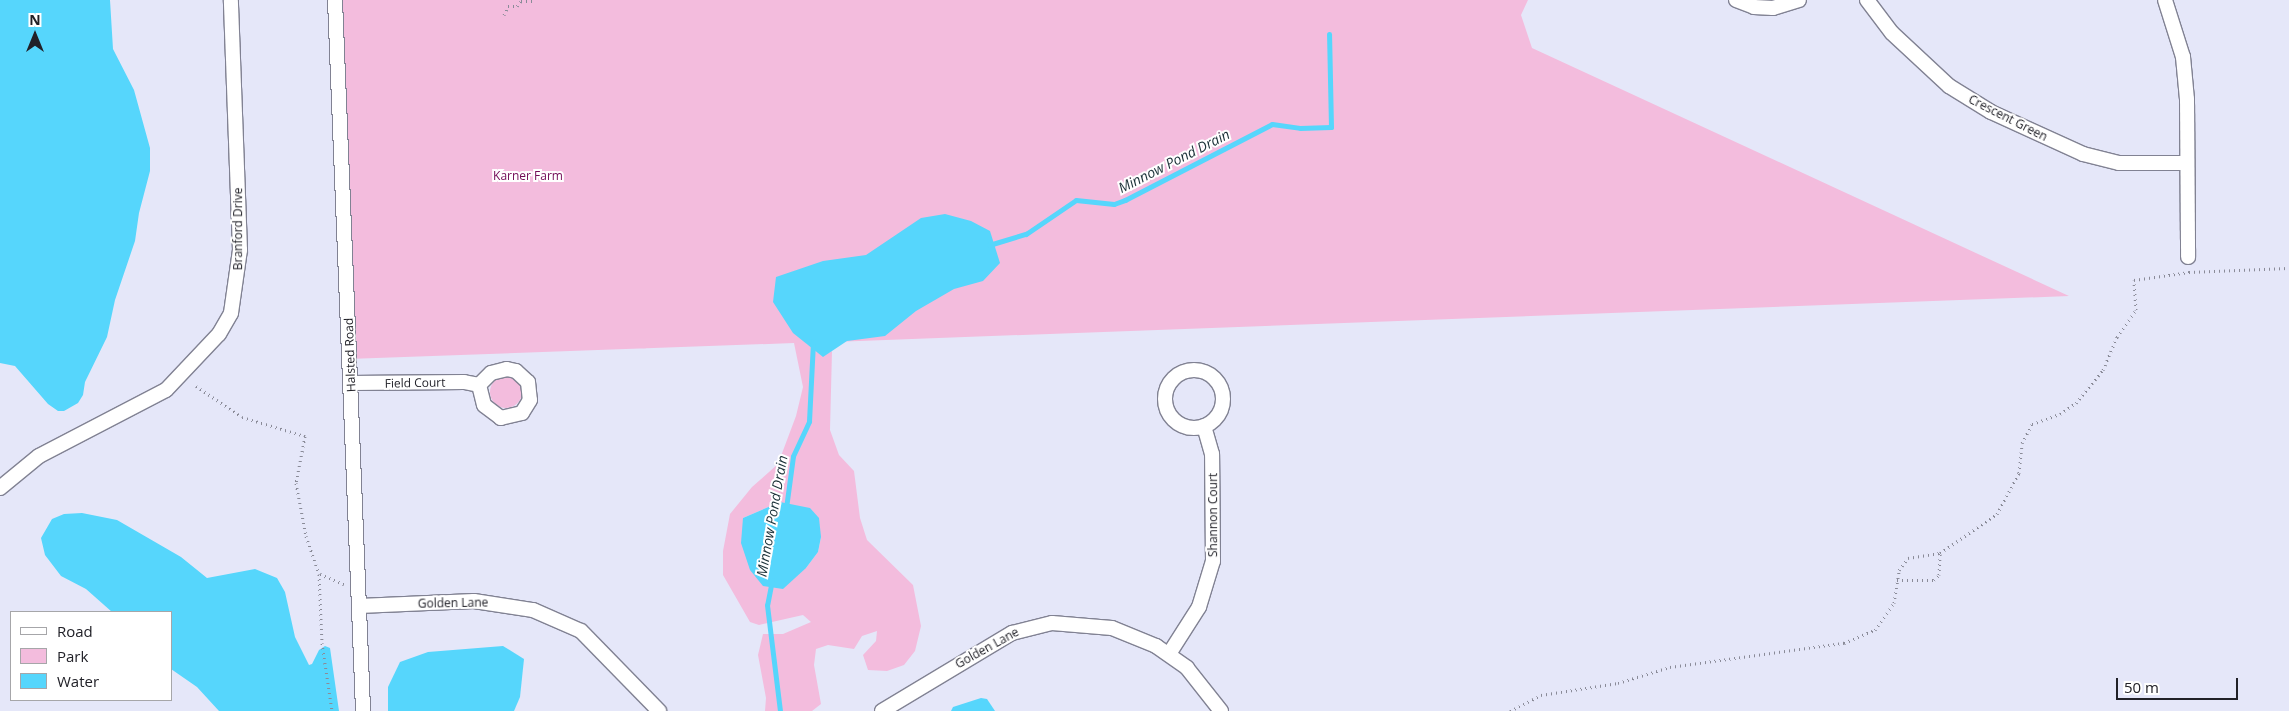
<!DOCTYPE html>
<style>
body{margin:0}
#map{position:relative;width:2289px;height:711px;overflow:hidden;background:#e5e7f9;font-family:"Open Sans",sans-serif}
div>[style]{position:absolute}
.green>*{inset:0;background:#f3bcdd}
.round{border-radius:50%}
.water>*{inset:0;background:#56d6fc}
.stream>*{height:5px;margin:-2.5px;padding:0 2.5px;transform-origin:2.5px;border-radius:2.5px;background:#56d6fc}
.path>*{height:3px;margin-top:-1.5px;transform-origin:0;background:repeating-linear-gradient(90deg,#8a8b98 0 1px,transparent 0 5px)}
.roads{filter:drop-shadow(1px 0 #818293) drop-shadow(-1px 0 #818293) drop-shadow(0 1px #818293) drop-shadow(0 -1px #818293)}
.minor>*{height:14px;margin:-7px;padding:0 7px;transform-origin:7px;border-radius:7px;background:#fff}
.minor>.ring{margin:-7px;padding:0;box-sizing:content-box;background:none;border:14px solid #fff;border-radius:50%}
span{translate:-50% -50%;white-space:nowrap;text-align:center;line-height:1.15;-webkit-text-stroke:4px #fff;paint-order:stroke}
.street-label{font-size:12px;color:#212128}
.park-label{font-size:12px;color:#720a56}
.water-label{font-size:14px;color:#1b3138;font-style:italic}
.legend{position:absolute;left:10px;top:611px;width:162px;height:90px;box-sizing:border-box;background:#fff;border:1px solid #a6a6a9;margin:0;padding:6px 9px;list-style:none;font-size:15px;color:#212128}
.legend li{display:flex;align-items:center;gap:10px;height:25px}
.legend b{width:25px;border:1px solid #a6a6a9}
.north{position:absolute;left:10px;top:10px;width:50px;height:50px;-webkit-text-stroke:4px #fff;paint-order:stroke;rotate:0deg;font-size:14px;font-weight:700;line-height:20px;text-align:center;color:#212128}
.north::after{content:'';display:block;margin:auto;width:18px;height:22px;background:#212128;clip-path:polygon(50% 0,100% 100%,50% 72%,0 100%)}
.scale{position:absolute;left:2116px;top:678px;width:122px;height:22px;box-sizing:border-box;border:2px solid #212128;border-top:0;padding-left:6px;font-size:15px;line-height:18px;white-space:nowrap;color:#212128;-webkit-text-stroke:4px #fff;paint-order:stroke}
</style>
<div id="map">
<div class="green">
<div style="clip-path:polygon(evenodd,335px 0,1528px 0,1521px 15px,1532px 48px,2069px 296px,806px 343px,823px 356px,832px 351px,830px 430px,839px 455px,854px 471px,860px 518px,867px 540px,913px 585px,921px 626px,915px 651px,904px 665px,887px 671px,868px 670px,863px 655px,876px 641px,877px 631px,862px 636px,854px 649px,828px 645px,816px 649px,814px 665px,821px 704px,812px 711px,765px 711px,766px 698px,758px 655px,763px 634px,783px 634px,811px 622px,803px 615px,759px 625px,750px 622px,723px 575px,723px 551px,730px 514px,752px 487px,778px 464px,796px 416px,803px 387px,794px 343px,348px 359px,335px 0,780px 502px,821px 537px,818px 552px,806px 568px,743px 518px,780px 502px)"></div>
<div class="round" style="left:490px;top:376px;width:32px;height:32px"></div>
</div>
<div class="water">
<div style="clip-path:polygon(0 0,110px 0,113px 49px,134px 90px,150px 148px,150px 171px,139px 213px,135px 241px,115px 300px,107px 337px,85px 382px,83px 395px,78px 403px,64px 411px,58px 411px,48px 404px,15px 366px,0 363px)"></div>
<div style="clip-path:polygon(945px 214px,971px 221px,990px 231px,1000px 263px,983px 281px,954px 289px,916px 311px,885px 336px,847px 341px,823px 357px,793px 333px,773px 302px,776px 277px,823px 261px,866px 255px,921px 218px)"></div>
<div style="clip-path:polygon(780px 502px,810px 508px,819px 518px,821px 537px,818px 552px,806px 568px,783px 589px,763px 586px,750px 570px,741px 543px,743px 518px)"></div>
<div style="clip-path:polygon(82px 513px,117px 520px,181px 557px,207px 578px,255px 569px,277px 578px,285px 592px,295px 637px,309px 665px,312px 664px,319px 650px,325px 646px,330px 648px,339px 711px,219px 711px,197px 687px,171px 669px,171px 612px,112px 612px,86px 589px,61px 576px,45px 555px,41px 538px,52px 519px,64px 514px)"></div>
<div style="clip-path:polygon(503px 646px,524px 659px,520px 697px,514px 711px,388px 711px,388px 687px,400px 662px,428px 652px)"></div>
<div style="clip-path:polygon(981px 698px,987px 699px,995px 711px,951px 711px,953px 707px)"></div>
</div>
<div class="stream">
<div style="left:989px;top:245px;width:39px;rotate:-17deg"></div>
<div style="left:1026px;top:234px;width:60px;rotate:-34.2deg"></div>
<div style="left:1076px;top:200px;width:38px;rotate:6deg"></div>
<div style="left:1114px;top:204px;width:12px;rotate:-20deg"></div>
<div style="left:1125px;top:200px;width:165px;rotate:-27.3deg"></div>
<div style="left:1272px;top:124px;width:28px;rotate:8deg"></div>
<div style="left:1300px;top:128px;width:31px;rotate:-2deg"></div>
<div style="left:1331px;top:127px;width:93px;rotate:-91.2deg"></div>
<div style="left:786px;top:508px;width:52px;rotate:-82.3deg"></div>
<div style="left:793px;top:456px;width:38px;rotate:-65deg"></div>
<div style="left:809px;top:421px;width:80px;rotate:-87.1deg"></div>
<div style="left:772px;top:580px;width:25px;rotate:101deg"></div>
<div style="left:767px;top:605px;width:107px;rotate:83deg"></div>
</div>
<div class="path">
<div style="left:504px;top:15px;width:10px;rotate:-66deg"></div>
<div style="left:508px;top:6px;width:9px"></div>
<div style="left:517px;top:6px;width:6px;rotate:-51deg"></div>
<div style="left:521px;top:1px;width:15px"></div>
<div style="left:196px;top:386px;width:55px;rotate:34deg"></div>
<div style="left:242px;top:417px;width:66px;rotate:16.8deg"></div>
<div style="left:305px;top:436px;width:48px;rotate:100.8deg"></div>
<div style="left:296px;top:483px;width:54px;rotate:79.3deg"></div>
<div style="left:306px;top:536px;width:40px;rotate:71.1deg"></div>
<div style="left:319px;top:574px;width:69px;rotate:87.5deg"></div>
<div style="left:322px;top:643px;width:69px;rotate:81.6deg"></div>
<div style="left:320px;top:574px;width:26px;rotate:23deg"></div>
<div style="left:1897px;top:580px;width:37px"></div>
<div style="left:1934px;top:580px;width:7px;rotate:-45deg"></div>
<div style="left:1939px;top:575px;width:22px;rotate:-87deg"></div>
<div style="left:1510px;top:711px;width:35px;rotate:-27deg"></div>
<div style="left:1541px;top:695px;width:78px;rotate:-8.9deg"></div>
<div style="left:1618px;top:683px;width:54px;rotate:-17.1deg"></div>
<div style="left:1670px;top:667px;width:176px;rotate:-7.9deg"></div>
<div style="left:1844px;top:643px;width:34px;rotate:-23deg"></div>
<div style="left:1875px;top:630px;width:33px;rotate:-55deg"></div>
<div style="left:1894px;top:603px;width:33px;rotate:-81deg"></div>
<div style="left:1899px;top:570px;width:15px;rotate:-53deg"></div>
<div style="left:1908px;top:558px;width:32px;rotate:-9deg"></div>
<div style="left:1940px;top:553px;width:69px;rotate:-34.4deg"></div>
<div style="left:1997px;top:514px;width:47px;rotate:-61.8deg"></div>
<div style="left:2019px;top:473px;width:30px;rotate:-84deg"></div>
<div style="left:2022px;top:443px;width:21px;rotate:-62deg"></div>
<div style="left:2032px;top:424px;width:30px;rotate:-20deg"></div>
<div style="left:2060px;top:414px;width:19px;rotate:-35deg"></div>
<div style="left:2076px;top:403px;width:43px;rotate:-50.7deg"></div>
<div style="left:2103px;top:370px;width:36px;rotate:-67deg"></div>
<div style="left:2117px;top:337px;width:33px;rotate:-55deg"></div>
<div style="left:2136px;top:310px;width:30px;rotate:-94deg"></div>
<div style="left:2134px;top:280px;width:56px;rotate:-8.3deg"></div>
<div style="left:2189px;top:272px;width:100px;rotate:-2.3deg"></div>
</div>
<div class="roads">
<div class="minor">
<div style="left:335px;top:0;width:712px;rotate:87.74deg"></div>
<div style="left:1736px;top:0;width:19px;rotate:21deg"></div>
<div style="left:1754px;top:7px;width:19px;rotate:3deg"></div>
<div style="left:1773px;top:8px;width:27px;rotate:-17deg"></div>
<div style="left:1867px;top:0;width:41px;rotate:52.9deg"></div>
<div style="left:1892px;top:33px;width:78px;rotate:42.9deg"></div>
<div style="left:1949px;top:86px;width:49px;rotate:31.8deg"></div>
<div style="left:1991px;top:112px;width:101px;rotate:24.5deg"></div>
<div style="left:2083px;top:154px;width:37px;rotate:14deg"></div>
<div style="left:2119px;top:163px;width:67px"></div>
<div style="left:2165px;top:0;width:60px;rotate:72.5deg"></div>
<div style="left:2183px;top:57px;width:42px;rotate:84.6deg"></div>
<div style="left:2187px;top:99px;width:158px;rotate:89.6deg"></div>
<div style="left:507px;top:369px;width:9px;rotate:13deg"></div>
<div style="left:516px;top:371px;width:16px;rotate:43deg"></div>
<div style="left:528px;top:382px;width:18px;rotate:84deg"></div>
<div style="left:530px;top:400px;width:15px;rotate:122deg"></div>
<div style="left:522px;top:413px;width:22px;rotate:167deg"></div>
<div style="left:501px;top:418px;width:21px;rotate:-143deg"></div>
<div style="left:484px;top:405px;width:21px;rotate:-104deg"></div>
<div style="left:479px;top:385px;width:17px;rotate:-45deg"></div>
<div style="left:491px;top:373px;width:16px;rotate:-14deg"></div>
<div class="ring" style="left:1165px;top:370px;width:44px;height:44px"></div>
<div style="left:351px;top:383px;width:113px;rotate:-0.5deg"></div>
<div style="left:464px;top:382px;width:15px;rotate:11deg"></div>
<div style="left:0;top:488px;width:50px;rotate:-39.4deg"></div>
<div style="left:39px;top:456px;width:143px;rotate:-27.5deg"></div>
<div style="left:166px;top:390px;width:77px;rotate:-46.6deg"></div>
<div style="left:219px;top:334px;width:24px;rotate:-60deg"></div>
<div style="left:231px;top:313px;width:64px;rotate:-81.9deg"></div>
<div style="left:240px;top:250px;width:250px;rotate:-92.1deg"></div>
<div style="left:359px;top:606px;width:115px;rotate:-2.5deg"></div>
<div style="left:474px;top:601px;width:60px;rotate:8.7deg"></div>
<div style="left:533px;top:610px;width:52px;rotate:23.6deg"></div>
<div style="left:581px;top:631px;width:112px;rotate:45.7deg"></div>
<div style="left:1169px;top:654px;width:56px;rotate:-57.4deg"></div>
<div style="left:1199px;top:607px;width:48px;rotate:-73.1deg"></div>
<div style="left:1213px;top:561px;width:107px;rotate:-90.5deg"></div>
<div style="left:1212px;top:454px;width:29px;rotate:-106deg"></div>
<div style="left:882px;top:711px;width:152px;rotate:-31deg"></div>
<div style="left:1012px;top:633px;width:41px;rotate:-14deg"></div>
<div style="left:1052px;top:623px;width:60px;rotate:4.8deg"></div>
<div style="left:1112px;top:628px;width:48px;rotate:22.2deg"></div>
<div style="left:1156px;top:646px;width:38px;rotate:35deg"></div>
<div style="left:1187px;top:668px;width:55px;rotate:51.7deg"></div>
</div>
</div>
<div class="street-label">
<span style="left:2008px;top:118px;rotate:27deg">Crescent Green</span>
<span style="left:238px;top:229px;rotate:-90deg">Branford Drive</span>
<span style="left:350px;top:355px;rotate:-92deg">Halsted Road</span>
<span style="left:415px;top:383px;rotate:-1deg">Field Court</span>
<span style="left:1213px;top:515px;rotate:-90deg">Shannon Court</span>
<span style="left:453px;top:603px;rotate:-1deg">Golden Lane</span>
<span style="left:987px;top:648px;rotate:-29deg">Golden Lane</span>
</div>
<div class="park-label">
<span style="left:528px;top:176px">Karner Farm</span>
</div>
<div class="water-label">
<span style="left:1174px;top:161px;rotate:-27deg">Minnow Pond Drain</span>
<span style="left:772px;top:516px;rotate:-80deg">Minnow Pond Drain</span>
</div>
<ul class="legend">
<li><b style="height:6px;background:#fff"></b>Road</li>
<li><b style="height:14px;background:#f3bcdd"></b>Park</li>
<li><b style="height:14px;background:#56d6fc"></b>Water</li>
</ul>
<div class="north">N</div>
<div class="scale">50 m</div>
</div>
